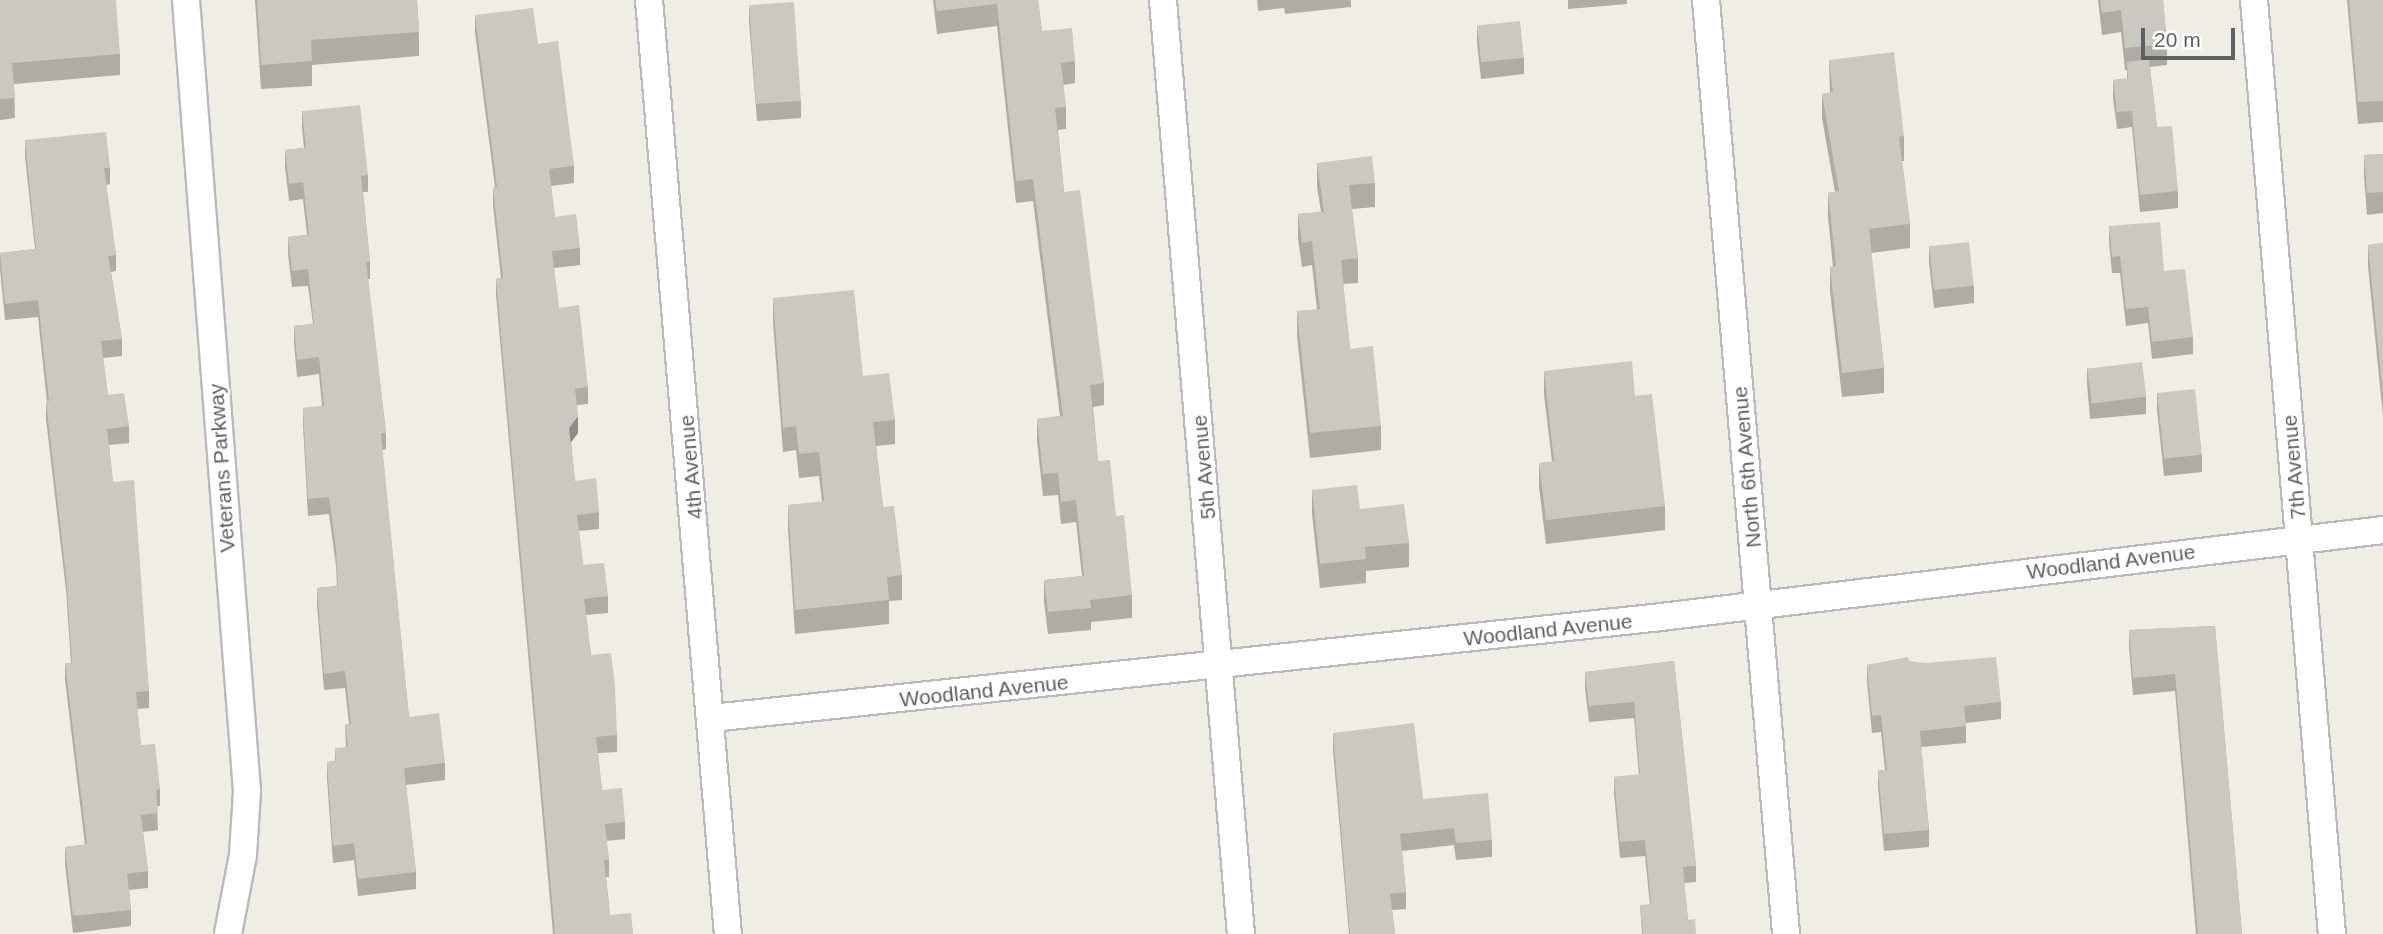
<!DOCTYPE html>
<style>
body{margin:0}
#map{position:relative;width:2383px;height:934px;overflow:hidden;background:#f0ede4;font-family:Arial,sans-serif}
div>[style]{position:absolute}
.roads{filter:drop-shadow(2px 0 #b7bbbf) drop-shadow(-2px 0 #b7bbbf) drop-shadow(0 2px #b7bbbf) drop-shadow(0 -2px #b7bbbf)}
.street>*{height:26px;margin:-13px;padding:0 13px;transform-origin:13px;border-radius:13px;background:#fff}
.wall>*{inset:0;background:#afaca6}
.shaded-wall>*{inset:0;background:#8e8c87}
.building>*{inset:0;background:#cbc8c1;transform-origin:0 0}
span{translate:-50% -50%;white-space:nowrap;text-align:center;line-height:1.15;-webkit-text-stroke:5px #fff;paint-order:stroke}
.street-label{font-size:21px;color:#5c6166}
.scale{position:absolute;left:2141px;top:28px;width:94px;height:32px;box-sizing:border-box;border:4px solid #5c6166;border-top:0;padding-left:9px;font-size:21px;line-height:24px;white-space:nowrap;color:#5c6166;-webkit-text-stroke:5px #fff;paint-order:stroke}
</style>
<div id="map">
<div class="roads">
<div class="street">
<div style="left:186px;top:0;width:793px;rotate:85.59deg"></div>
<div style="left:247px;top:791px;width:64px;rotate:93.6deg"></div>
<div style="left:243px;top:855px;width:80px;rotate:100.8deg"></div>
<div style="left:649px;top:0;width:937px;rotate:85.17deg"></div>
<div style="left:1163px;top:0;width:937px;rotate:85.23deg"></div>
<div style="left:1706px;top:0;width:937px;rotate:85.1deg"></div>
<div style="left:2254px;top:0;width:937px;rotate:85.23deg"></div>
<div style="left:712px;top:718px;width:954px;rotate:-6.07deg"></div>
<div style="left:1661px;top:617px;width:727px;rotate:-6.87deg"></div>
</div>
</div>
<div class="wall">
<div style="clip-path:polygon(0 0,120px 54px,120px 75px,14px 84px,15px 118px,0 120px)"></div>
<div style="clip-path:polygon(255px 0,417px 0,419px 32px,419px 56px,312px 65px,312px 86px,261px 89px)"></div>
<div style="clip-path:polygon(933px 0,1038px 0,1042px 31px,1075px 61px,1075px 83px,1063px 85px,1066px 107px,1066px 129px,1058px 130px,1064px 192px,1104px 383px,1104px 405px,1093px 407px,1098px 461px,1116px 516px,1132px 595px,1132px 618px,1091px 622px,1091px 630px,1048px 634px,1044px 602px,1044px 580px,1082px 576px,1076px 522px,1061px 524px,1058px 495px,1043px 496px,1037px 441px,1037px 419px,1060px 416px,1033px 201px,1016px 203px,997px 26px,937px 34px)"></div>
<div style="clip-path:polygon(1257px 0,1351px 0,1351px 7px,1285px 14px,1284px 8px,1258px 11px)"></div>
<div style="clip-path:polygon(1568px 0,1627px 0,1627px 4px,1568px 9px)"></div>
<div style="clip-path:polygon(2098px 0,2163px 0,2167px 44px,2167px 65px,2150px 67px,2157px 127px,2178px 191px,2178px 208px,2140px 212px,2132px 127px,2117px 129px,2113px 97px,2113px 80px,2127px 79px,2127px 70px,2125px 70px,2121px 32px,2102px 35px)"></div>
<div style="clip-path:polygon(2347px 0,2383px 0,2383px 122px,2358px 124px)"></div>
<div style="clip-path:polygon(749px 6px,801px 101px,801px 118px,757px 121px,749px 22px)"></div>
<div style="clip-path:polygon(475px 15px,538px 44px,574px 166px,574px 183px,551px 186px,555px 217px,580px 248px,580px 265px,554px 268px,559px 308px,588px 387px,588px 404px,577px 405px,578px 433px,571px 442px,575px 481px,599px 512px,599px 529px,579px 531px,583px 565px,608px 596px,608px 613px,586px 615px,591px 655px,617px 735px,617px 752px,598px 753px,602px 790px,625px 822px,625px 839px,606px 841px,609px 860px,609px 877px,606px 877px,610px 915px,633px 934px,553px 934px,496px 295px,496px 279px,501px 278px,493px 205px,493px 188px,495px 187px,475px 32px)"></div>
<div style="clip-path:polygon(1477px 26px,1524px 58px,1524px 74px,1481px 79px,1477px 43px)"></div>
<div style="clip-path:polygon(1829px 60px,1904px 136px,1904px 161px,1902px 161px,1910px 224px,1910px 248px,1871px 253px,1884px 368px,1884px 393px,1842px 397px,1830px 291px,1830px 267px,1833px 267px,1828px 217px,1828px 193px,1835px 192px,1822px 118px,1822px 94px,1830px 93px)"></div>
<div style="clip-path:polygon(302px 111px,368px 175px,368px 192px,363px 192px,370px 262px,370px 279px,368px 279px,386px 433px,386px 449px,382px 450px,409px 717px,445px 763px,445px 780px,406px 785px,416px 872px,416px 889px,358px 896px,354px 860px,333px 863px,327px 779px,327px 762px,335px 761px,335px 748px,346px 748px,345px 725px,349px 724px,345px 688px,324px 690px,317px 605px,317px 588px,337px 586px,336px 566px,329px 514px,308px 516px,303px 425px,303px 408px,322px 406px,319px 374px,297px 377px,294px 343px,294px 326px,313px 324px,308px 286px,292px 287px,288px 254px,288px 237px,307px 235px,303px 199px,289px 201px,285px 167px,285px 150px,304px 148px,302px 128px)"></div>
<div style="clip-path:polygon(25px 140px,110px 168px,110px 184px,106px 185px,116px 255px,116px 271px,111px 272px,122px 339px,122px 356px,103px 358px,108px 395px,129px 426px,129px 443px,109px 445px,113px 482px,149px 691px,149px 708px,137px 709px,141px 745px,160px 789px,160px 806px,157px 806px,158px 830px,143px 832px,148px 871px,148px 888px,129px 890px,131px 910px,131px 926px,73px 933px,65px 864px,65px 847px,85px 845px,65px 680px,65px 663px,71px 663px,66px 590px,46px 419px,46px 402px,47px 402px,38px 317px,5px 320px,0 269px,0 253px,35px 249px,25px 157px)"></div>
<div style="clip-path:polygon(2383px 154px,2383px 213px,2367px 215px,2364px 177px,2364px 155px)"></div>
<div style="clip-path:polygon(1317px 163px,1375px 183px,1375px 207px,1352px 209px,1358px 258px,1358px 283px,1343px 284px,1350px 349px,1381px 426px,1381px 450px,1310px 458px,1297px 336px,1297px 311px,1317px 310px,1312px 265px,1302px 267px,1298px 239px,1298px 214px,1321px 212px,1317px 187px)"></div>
<div style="clip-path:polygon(2109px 226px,2164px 271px,2193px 337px,2193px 354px,2152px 359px,2148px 323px,2126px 326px,2120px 273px,2112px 273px,2109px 243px)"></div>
<div style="clip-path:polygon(2383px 243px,2383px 417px,2368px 266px,2368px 245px)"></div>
<div style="clip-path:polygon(1929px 246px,1974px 286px,1974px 303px,1934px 308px,1929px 263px)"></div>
<div style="clip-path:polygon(773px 298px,863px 376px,895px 420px,895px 444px,876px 446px,883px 507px,902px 575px,902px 600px,889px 601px,889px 624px,795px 634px,788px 529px,788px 505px,822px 502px,819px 476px,799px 478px,796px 450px,783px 452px,773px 322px)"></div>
<div style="clip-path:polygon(2087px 368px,2146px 397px,2146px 414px,2090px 419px,2087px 384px)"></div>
<div style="clip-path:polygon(1544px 371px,1635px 396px,1665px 506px,1665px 530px,1546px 544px,1539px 487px,1539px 463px,1552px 462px,1544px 395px)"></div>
<div style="clip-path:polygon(2157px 393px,2202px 455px,2202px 472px,2164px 476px,2157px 410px)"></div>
<div style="clip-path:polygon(1312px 490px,1360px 509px,1409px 543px,1409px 567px,1366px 571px,1366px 583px,1320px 588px,1312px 514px)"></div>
<div style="clip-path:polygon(2215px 626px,2242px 934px,2196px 934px,2175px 691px,2133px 695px,2129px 647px,2129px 630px)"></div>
<div style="clip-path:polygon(1674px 661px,1696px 866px,1696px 882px,1684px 883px,1688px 920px,1696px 934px,1642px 934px,1640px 905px,1650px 905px,1645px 856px,1620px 858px,1614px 793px,1614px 777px,1639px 775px,1634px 718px,1589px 722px,1585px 688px,1585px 672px)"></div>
<div style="clip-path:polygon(1909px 661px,2001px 702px,2001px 719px,1966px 723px,1966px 743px,1921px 747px,1929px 830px,1929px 847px,1884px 851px,1878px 787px,1878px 770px,1885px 770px,1881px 732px,1872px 733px,1867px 682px,1867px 665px)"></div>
<div style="clip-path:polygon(1333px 733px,1423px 799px,1492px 840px,1492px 857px,1456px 860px,1454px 845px,1402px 851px,1406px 892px,1406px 909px,1392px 910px,1395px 934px,1349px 934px,1333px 750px)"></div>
</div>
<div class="shaded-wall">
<div style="clip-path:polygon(578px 416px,578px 433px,569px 445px,569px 428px)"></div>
</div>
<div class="building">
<div style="clip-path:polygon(0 0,116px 0,120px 54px,12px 63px,15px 98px,0 99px)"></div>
<div style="clip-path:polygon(257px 0,417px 0,419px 32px,311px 40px,312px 61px,261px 65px)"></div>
<div style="clip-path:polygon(935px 0,1038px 0,1042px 31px,1072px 28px,1075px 61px,1061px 63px,1066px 107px,1055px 108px,1064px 192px,1080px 190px,1104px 383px,1090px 385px,1098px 461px,1110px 460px,1116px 516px,1124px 515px,1132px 595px,1090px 600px,1091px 608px,1048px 612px,1044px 580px,1084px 576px,1076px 500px,1061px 502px,1058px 473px,1043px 474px,1037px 419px,1063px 416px,1033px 179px,1016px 181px,997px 4px,937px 11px)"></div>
<div style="clip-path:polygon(2100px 0,2163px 0,2167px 44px,2125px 48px,2121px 10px,2102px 13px)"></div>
<div style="clip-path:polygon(2349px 0,2383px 0,2383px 101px,2358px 102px)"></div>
<div style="left:794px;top:2px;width:99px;height:45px;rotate:86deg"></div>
<div style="clip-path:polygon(533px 8px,538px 44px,558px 41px,574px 166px,549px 169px,555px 217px,576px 214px,580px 248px,552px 251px,559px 308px,579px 305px,588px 387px,575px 389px,578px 416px,569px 428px,575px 481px,596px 478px,599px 512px,577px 515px,583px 565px,604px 563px,608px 596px,584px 599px,591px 655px,611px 653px,615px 686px,617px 735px,596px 737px,602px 790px,622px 788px,625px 822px,605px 824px,609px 860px,604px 860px,610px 915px,631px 913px,633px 934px,555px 934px,496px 279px,503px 278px,493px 188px,497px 187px,475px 15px)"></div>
<div style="left:1520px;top:21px;width:37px;height:43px;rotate:84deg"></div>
<div style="clip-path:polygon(1894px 52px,1904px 136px,1899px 137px,1910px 224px,1869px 229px,1884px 368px,1842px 373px,1830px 267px,1836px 266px,1828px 193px,1839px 191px,1822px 94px,1833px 92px,1829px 60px)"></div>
<div style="clip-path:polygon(2149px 59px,2157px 127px,2172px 126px,2178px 191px,2140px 195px,2132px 111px,2117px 112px,2113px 80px,2128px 78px,2127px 62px)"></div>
<div style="clip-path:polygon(360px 105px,368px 175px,361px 176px,370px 262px,366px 262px,386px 433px,381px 433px,409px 717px,439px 713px,445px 763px,404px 768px,416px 872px,358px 879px,354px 843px,333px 846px,327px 762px,336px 761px,335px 748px,348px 747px,345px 725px,351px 724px,345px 671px,324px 674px,317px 588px,338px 586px,336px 549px,329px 497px,308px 499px,303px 408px,324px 406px,319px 357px,297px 360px,294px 326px,314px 324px,308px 269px,292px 271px,288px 237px,309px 235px,303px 182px,289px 184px,285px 150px,306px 148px,302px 111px)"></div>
<div style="clip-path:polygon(106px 132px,110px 168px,104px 168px,116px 255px,108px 256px,122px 339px,101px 341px,108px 395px,124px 393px,129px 426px,107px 429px,113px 482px,134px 480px,149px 691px,136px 692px,141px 745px,155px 744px,160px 789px,156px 790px,158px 813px,141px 815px,148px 871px,127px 874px,131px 910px,73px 916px,65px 847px,87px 844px,65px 663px,72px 663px,66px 574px,46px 402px,49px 401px,38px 300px,5px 304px,0 253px,36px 249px,25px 140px)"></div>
<div style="clip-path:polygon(2383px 154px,2383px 192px,2367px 193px,2364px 155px)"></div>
<div style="clip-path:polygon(1372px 156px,1375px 183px,1349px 185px,1358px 258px,1341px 260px,1350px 349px,1373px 346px,1381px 426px,1310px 433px,1297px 311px,1320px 309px,1312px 241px,1302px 243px,1298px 214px,1324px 212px,1317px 163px)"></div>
<div style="clip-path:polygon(2160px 222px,2164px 271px,2185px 269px,2193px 337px,2152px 342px,2148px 307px,2126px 309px,2120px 256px,2112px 257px,2109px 226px)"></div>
<div style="left:1969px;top:242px;width:44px;height:40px;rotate:84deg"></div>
<div style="clip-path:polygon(2383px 243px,2383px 395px,2368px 245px)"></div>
<div style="clip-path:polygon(854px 290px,863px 376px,889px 373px,895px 420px,873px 422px,883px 507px,894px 506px,902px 575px,887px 577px,889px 600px,795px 610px,788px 505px,824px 501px,819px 452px,799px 454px,796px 426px,783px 428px,773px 298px)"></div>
<div style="clip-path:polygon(1632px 361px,1635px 396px,1652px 394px,1665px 506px,1546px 520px,1539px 463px,1554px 461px,1544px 371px)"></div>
<div style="left:2142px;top:362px;width:35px;height:55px;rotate:83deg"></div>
<div style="left:2195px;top:389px;width:66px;height:38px;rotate:84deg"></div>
<div style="clip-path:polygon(1357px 485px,1360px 509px,1404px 504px,1409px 543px,1365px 547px,1366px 559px,1320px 564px,1312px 490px)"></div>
<div style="clip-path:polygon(2215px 626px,2242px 934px,2198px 934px,2175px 674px,2133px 678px,2129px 630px)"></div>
<div style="clip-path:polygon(1908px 657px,1909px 661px,1925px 663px,1996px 657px,2001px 702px,1964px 706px,1966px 726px,1920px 731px,1929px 830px,1884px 834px,1878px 770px,1887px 770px,1881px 715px,1872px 716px,1867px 665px)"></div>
<div style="clip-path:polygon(1674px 661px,1696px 866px,1683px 867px,1688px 920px,1695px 919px,1696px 934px,1643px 934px,1640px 905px,1651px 904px,1645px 840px,1620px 842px,1614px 777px,1640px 774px,1634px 702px,1589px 706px,1585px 672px)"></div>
<div style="clip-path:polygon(1414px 723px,1423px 799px,1488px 793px,1492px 840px,1456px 843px,1454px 828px,1400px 834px,1406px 892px,1390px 894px,1395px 934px,1350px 934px,1333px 733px)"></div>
</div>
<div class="street-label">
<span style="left:691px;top:467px;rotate:-95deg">4th Avenue</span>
<span style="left:1204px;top:467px;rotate:-95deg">5th Avenue</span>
<span style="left:1747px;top:467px;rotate:-95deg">North 6th Avenue</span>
<span style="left:2294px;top:467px;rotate:-95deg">7th Avenue</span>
<span style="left:222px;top:468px;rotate:-94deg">Veterans Parkway</span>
<span style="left:2111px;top:562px;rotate:-7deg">Woodland Avenue</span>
<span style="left:1548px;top:630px;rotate:-6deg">Woodland Avenue</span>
<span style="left:984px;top:691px;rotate:-6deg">Woodland Avenue</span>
</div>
<div class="scale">20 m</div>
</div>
